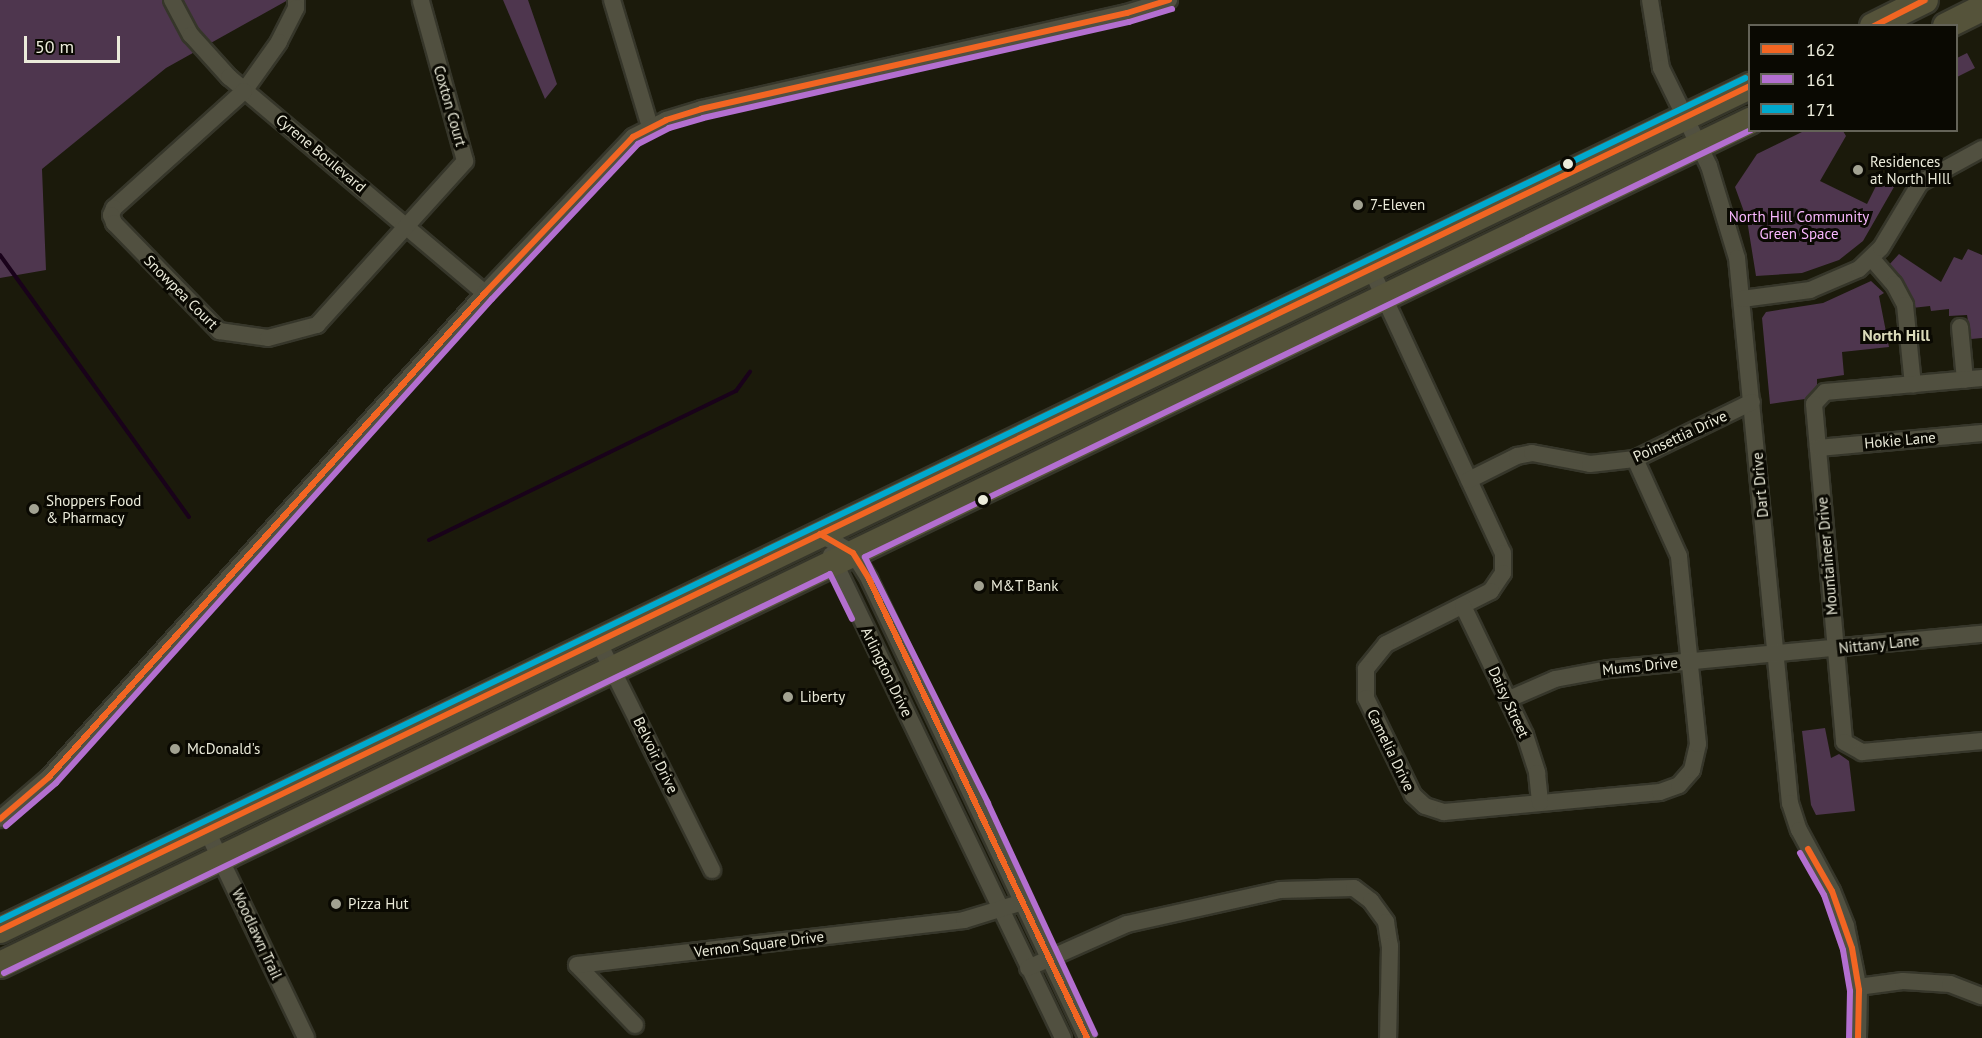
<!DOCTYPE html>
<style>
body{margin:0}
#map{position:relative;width:1982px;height:1038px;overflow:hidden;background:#1b1a0b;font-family:"PT Sans",sans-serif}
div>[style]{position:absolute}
.green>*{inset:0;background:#4e364e}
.stream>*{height:4px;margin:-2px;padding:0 2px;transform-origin:2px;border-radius:2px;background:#19021a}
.roads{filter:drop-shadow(2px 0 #36362a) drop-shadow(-2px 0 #36362a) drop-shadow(0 2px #36362a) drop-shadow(0 -2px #36362a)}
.minor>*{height:16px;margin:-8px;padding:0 8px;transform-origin:8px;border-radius:8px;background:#515040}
.highway>*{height:26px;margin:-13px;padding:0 13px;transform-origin:13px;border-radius:13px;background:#55533a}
.bus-1>*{height:6px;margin:-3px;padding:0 3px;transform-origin:3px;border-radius:3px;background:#f26522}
.bus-2>*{height:6px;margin:-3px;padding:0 3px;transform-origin:3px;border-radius:3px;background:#b36fd0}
.bus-3>*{height:6px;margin:-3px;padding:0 3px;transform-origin:3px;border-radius:3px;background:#00a9ce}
.dots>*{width:16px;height:16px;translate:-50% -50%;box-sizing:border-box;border:3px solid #0a0902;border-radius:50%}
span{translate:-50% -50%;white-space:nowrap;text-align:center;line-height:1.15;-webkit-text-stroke:6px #0a0902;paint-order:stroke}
.street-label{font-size:15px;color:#ebebda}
.poi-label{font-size:15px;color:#ebebda}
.left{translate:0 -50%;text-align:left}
.park-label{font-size:15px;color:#f9b7fe}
.neighbourhood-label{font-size:16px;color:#dbdbba;font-weight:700}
.legend{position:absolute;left:1748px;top:24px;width:210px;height:108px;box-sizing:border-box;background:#0a0902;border:2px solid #646358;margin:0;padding:8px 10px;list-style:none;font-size:18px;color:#ebebda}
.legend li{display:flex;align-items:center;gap:12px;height:30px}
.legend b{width:30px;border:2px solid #646358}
.scale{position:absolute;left:24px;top:36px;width:96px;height:27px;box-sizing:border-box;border:3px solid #ebebda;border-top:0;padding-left:8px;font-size:18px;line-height:21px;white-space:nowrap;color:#ebebda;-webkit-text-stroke:4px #0a0902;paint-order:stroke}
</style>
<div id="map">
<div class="green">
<div style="clip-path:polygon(0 0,288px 0,166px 68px,42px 169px,46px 270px,0 278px)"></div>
<div style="clip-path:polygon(503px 0,528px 0,557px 84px,545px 99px)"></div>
<div style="clip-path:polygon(1967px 53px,1975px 68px,1957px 77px,1957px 58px)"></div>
<div style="clip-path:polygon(1806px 130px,1843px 131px,1846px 136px,1820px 181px,1867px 204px,1879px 180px,1894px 187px,1863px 241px,1839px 260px,1802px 273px,1756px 276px,1747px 220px,1735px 187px,1757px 154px)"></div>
<div style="clip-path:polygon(1968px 249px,1982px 255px,1982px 338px,1971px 339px,1967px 315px,1949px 316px,1949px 309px,1931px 311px,1930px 306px,1912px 308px,1903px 282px,1888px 266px,1899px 254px,1941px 282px,1954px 257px,1962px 260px)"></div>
<div style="clip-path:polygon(1871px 281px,1884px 293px,1879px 296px,1889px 347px,1842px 352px,1844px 375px,1817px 379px,1817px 388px,1805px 399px,1770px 404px,1762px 318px,1766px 312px,1823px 303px)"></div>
<div style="clip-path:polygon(1825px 728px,1831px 758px,1839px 754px,1849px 761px,1855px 811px,1816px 815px,1811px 805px,1802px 731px)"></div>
</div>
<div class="stream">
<div style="left:0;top:255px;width:323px;rotate:54.2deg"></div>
<div style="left:429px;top:540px;width:341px;rotate:-25.9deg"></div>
<div style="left:736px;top:391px;width:24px;rotate:-54deg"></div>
</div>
<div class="roads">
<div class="minor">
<div style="left:172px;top:0;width:40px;rotate:62deg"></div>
<div style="left:191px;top:35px;width:57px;rotate:47.9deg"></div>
<div style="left:229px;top:77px;width:335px;rotate:40.2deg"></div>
<div style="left:296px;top:0;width:8px;rotate:90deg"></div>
<div style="left:296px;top:8px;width:38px;rotate:117deg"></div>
<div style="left:279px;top:42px;width:60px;rotate:125.5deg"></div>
<div style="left:244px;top:91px;width:175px;rotate:138deg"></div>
<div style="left:114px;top:208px;width:8px;rotate:113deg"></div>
<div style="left:111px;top:215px;width:9px;rotate:69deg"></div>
<div style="left:114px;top:223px;width:151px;rotate:45.8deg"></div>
<div style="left:219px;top:331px;width:49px;rotate:8.1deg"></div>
<div style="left:268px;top:338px;width:51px;rotate:-14.9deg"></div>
<div style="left:317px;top:325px;width:221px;rotate:-47.9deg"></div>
<div style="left:465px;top:161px;width:166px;rotate:-105.4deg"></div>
<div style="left:612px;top:0;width:133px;rotate:73.3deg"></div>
<div style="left:1650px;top:0;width:69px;rotate:80.8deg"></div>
<div style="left:1661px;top:68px;width:109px;rotate:63.9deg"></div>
<div style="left:1709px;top:166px;width:96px;rotate:73.1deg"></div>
<div style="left:1737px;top:258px;width:548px;rotate:84.45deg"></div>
<div style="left:1790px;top:803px;width:28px;rotate:72deg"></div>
<div style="left:1799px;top:830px;width:69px;rotate:61.6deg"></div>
<div style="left:1832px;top:891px;width:38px;rotate:68deg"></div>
<div style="left:1846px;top:926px;width:65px;rotate:78.5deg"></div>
<div style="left:1859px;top:990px;width:48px;rotate:91.2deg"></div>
<div style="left:1872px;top:259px;width:33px;rotate:49deg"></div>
<div style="left:1894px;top:284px;width:24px;rotate:62deg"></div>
<div style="left:1905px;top:305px;width:80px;rotate:84.3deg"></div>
<div style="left:1370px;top:267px;width:315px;rotate:65.1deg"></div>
<div style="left:1503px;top:553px;width:20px;rotate:90deg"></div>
<div style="left:1503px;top:573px;width:22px;rotate:124deg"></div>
<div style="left:1491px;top:591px;width:118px;rotate:153.2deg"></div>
<div style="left:1386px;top:644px;width:32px;rotate:129deg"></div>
<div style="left:1366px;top:669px;width:29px;rotate:90deg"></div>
<div style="left:1366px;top:698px;width:108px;rotate:64.1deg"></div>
<div style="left:1413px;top:795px;width:16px;rotate:43deg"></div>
<div style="left:1425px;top:806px;width:20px;rotate:18deg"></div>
<div style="left:1444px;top:812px;width:217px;rotate:-5.3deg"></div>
<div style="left:1660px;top:792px;width:20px;rotate:-20deg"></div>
<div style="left:1679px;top:785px;width:20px;rotate:-49deg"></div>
<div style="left:1692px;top:770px;width:27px;rotate:-77deg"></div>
<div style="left:1698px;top:744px;width:189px;rotate:-95.8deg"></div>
<div style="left:1679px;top:556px;width:107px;rotate:-114.4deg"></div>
<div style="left:1742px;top:299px;width:69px;rotate:-7.5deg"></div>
<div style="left:1810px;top:290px;width:53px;rotate:-23.2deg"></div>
<div style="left:1859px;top:269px;width:30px;rotate:-44deg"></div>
<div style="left:1881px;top:248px;width:76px;rotate:-59deg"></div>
<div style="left:1920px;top:183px;width:71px;rotate:-28.7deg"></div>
<div style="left:1960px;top:327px;width:53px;rotate:84.6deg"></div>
<div style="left:1982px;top:378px;width:158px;rotate:174.9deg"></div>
<div style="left:1825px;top:392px;width:16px;rotate:133deg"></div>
<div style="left:1814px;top:404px;width:339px;rotate:84.9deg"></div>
<div style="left:1844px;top:742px;width:21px;rotate:29deg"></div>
<div style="left:1862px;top:752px;width:121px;rotate:-5.2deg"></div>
<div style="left:1818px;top:448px;width:165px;rotate:-5.2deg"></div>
<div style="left:1469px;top:480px;width:54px;rotate:-26.6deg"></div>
<div style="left:1517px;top:456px;width:15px;rotate:-11deg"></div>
<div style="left:1532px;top:453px;width:59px;rotate:10.7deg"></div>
<div style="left:1590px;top:464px;width:45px;rotate:-6.3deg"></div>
<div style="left:1635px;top:459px;width:130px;rotate:-26deg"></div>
<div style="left:820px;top:534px;width:38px;rotate:30deg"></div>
<div style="left:853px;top:553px;width:31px;rotate:58deg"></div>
<div style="left:869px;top:579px;width:508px;rotate:64.59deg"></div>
<div style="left:831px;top:555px;width:536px;rotate:64.34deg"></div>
<div style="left:1463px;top:606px;width:143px;rotate:64.3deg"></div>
<div style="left:1525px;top:735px;width:40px;rotate:72deg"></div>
<div style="left:1537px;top:773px;width:30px;rotate:84deg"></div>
<div style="left:598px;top:641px;width:256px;rotate:63.5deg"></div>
<div style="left:1509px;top:699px;width:50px;rotate:-23.5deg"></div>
<div style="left:1555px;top:679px;width:55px;rotate:-10.5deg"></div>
<div style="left:1609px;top:669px;width:375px;rotate:-5.4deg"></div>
<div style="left:0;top:819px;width:65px;rotate:-40.6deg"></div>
<div style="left:49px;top:777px;width:651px;rotate:-47.99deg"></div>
<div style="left:485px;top:293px;width:215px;rotate:-46.5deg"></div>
<div style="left:633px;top:137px;width:37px;rotate:-27deg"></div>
<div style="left:666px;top:120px;width:37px;rotate:-17deg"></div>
<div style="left:701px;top:109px;width:437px;rotate:-12.7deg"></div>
<div style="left:1127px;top:13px;width:44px;rotate:-17.2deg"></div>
<div style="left:207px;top:831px;width:229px;rotate:64.4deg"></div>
<div style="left:1028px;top:968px;width:108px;rotate:-24deg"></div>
<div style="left:1127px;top:924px;width:157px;rotate:-12.5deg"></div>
<div style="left:1280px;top:890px;width:74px;rotate:-1.5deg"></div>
<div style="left:1354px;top:888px;width:21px;rotate:37deg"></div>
<div style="left:1371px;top:901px;width:26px;rotate:54deg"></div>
<div style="left:1386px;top:922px;width:24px;rotate:81deg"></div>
<div style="left:1390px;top:946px;width:92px;rotate:91.2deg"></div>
<div style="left:1858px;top:987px;width:45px;rotate:-7.6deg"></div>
<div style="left:1903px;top:981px;width:47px;rotate:3.7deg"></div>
<div style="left:1950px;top:984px;width:34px;rotate:21deg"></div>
<div style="left:635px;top:1025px;width:83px;rotate:-134deg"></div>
<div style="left:577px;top:965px;width:390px;rotate:-6.6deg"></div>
<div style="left:964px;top:920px;width:62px;rotate:-17deg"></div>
</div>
<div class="highway">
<div style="left:1873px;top:26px;width:58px;rotate:-26.6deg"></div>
<div style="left:1946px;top:26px;width:40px;rotate:-26.6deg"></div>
<div style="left:0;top:930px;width:1943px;rotate:-25.75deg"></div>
<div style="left:0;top:965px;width:1943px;rotate:-25.75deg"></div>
</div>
</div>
<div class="bus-1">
<div style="left:1874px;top:26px;width:57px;rotate:-27deg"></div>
<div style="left:820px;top:534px;width:38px;rotate:30deg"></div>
<div style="left:853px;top:553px;width:31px;rotate:58deg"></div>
<div style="left:869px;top:579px;width:508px;rotate:64.59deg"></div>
<div style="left:0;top:819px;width:65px;rotate:-40.6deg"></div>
<div style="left:49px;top:777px;width:651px;rotate:-47.99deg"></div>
<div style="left:485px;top:293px;width:215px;rotate:-46.5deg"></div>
<div style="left:633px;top:137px;width:37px;rotate:-27deg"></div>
<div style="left:666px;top:120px;width:37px;rotate:-17deg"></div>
<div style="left:701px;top:109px;width:437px;rotate:-12.7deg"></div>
<div style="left:1127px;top:13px;width:44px;rotate:-17.2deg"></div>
<div style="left:1808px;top:849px;width:48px;rotate:60.3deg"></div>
<div style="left:1832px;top:891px;width:60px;rotate:70.7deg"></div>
<div style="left:1852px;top:948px;width:43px;rotate:80.5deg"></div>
<div style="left:1859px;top:990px;width:48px;rotate:91.2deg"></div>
<div style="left:0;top:930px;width:1943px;rotate:-25.75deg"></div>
</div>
<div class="bus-2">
<div style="left:6px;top:826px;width:66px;rotate:-40.7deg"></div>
<div style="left:56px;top:783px;width:651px;rotate:-47.99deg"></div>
<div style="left:492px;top:299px;width:213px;rotate:-46.7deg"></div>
<div style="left:638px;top:144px;width:35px;rotate:-27deg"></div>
<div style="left:669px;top:128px;width:35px;rotate:-16deg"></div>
<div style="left:703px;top:118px;width:437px;rotate:-12.7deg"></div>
<div style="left:1129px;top:22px;width:45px;rotate:-16.8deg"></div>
<div style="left:1800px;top:853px;width:48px;rotate:60.3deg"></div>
<div style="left:1824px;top:895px;width:58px;rotate:70.9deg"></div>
<div style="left:1843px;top:950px;width:42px;rotate:80.3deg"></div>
<div style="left:1850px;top:991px;width:47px;rotate:91.2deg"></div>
<div style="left:4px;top:973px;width:917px;rotate:-25.78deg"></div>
<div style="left:830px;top:574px;width:50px;rotate:63.9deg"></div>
<div style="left:1095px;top:1034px;width:255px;rotate:-114.9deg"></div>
<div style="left:988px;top:803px;width:275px;rotate:-116.6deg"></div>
<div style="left:865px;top:557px;width:984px;rotate:-25.73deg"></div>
</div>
<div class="bus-3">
<div style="left:0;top:920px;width:1938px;rotate:-25.75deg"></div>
</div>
<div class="dots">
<div style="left:1568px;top:164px;background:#ebebda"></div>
<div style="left:1858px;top:170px;background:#a2a292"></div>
<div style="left:1358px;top:205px;background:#a2a292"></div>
<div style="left:983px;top:500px;background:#ebebda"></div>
<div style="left:34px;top:509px;background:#a2a292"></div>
<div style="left:979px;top:586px;background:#a2a292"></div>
<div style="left:788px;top:697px;background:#a2a292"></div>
<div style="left:175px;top:749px;background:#a2a292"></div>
<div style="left:336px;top:904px;background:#a2a292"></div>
</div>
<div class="street-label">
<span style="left:450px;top:106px;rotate:74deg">Coxton Court</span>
<span style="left:321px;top:153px;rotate:40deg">Cyrene Boulevard</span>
<span style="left:181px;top:292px;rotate:45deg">Snowpea Court</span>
<span style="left:1680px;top:436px;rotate:-25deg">Poinsettia Drive</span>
<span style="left:1900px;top:440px;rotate:-5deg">Hokie Lane</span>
<span style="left:1760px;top:485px;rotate:-95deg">Dart Drive</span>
<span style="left:1827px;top:556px;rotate:-95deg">Mountaineer Drive</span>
<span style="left:1879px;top:644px;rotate:-6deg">Nittany Lane</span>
<span style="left:1640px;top:666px;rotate:-6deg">Mums Drive</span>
<span style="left:887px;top:672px;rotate:64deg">Arlington Drive</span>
<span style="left:1509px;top:702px;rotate:65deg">Daisy Street</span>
<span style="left:1391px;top:750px;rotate:64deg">Camelia Drive</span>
<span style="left:656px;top:755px;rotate:64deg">Belvoir Drive</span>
<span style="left:257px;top:934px;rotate:65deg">Woodlawn Trail</span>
<span style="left:759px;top:944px;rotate:-7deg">Vernon Square Drive</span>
</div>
<div class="poi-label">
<span class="left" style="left:1870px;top:170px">Residences<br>at North HIll</span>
<span class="left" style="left:1370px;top:205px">7-Eleven</span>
<span class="left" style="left:46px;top:509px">Shoppers Food<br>&amp; Pharmacy</span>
<span class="left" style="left:991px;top:586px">M&amp;T Bank</span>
<span class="left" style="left:800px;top:697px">Liberty</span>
<span class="left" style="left:187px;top:749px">McDonald's</span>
<span class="left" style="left:348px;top:904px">Pizza Hut</span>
</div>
<div class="park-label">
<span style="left:1799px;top:225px">North Hill Community<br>Green Space</span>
</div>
<div class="neighbourhood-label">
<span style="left:1896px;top:335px">North Hill</span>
</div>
<ul class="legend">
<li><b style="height:8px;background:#f26522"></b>162</li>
<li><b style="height:8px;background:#b36fd0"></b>161</li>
<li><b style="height:8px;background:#00a9ce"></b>171</li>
</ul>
<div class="scale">50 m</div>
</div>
